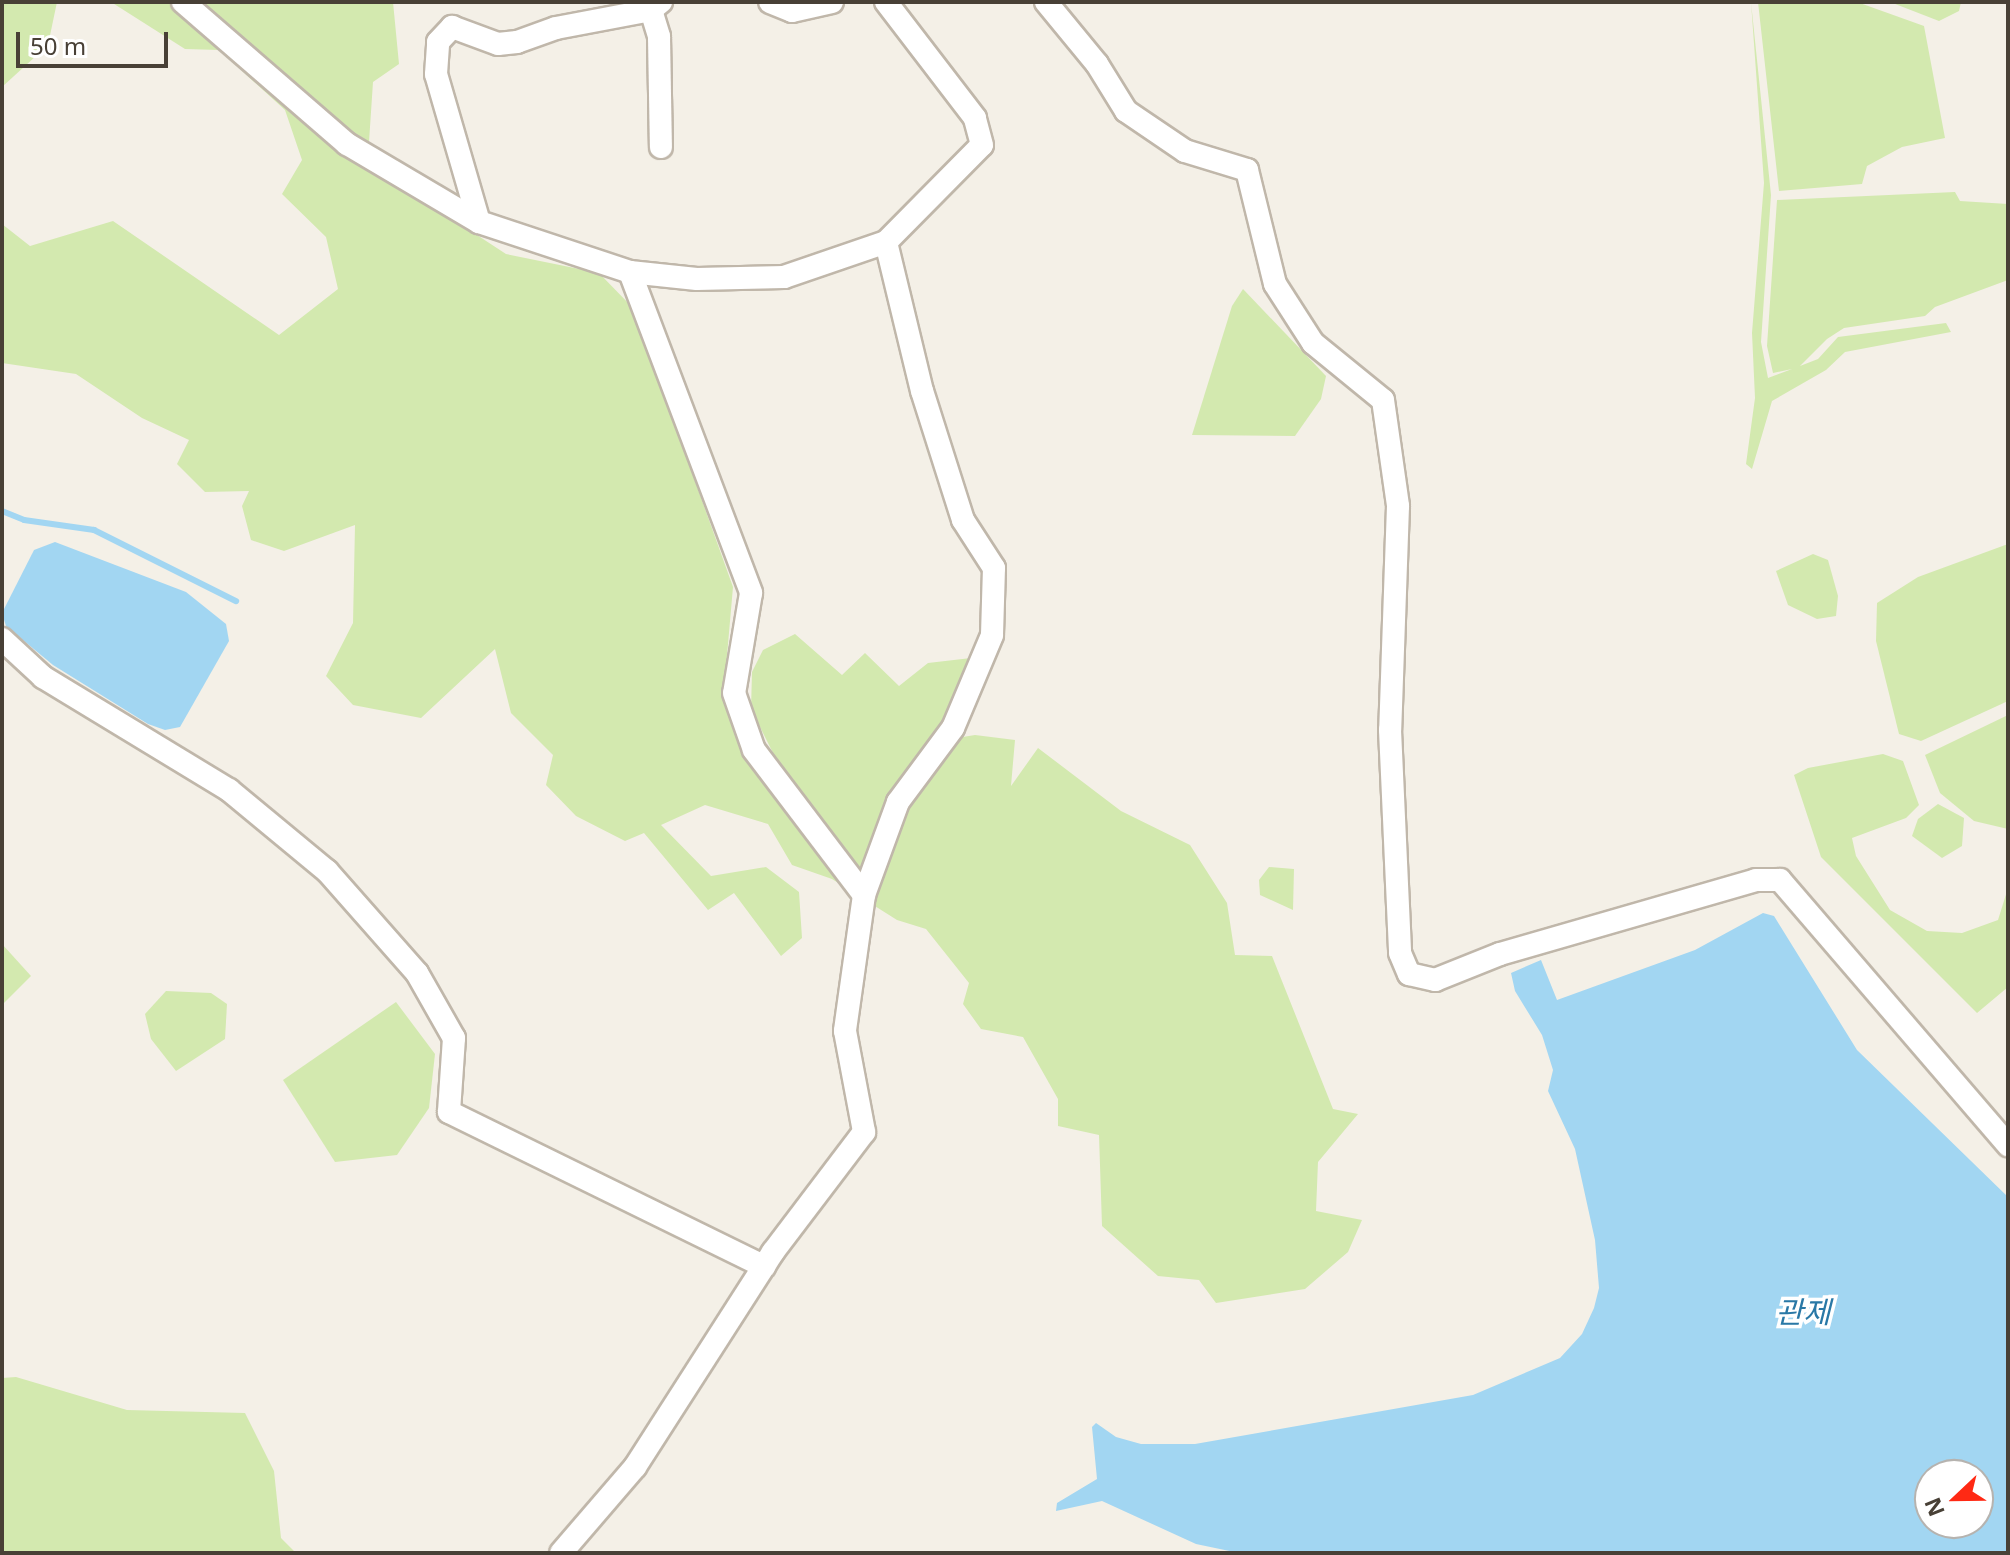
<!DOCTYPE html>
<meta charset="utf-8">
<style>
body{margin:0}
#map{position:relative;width:2010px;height:1555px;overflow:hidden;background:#f4f0e7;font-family:"Noto Sans","Noto Sans KR",sans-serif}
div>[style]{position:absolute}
.green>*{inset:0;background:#d3e9af}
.water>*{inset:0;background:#a2d6f2}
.stream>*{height:6px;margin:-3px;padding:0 3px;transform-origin:3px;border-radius:3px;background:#a2d6f2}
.roads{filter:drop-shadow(2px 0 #c0b7aa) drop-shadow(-2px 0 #c0b7aa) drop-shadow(0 2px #c0b7aa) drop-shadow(0 -2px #c0b7aa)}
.minor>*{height:22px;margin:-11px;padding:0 11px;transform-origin:11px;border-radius:11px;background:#fff}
span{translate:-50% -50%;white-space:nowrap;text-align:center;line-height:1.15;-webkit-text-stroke:7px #fff;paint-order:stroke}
.water-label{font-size:30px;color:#2978a6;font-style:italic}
.frame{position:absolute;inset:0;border:4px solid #484036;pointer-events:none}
.north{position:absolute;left:1914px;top:1459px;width:80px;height:80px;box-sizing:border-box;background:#fff;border:2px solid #b6b3af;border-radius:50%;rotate:248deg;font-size:22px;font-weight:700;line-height:32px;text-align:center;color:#484036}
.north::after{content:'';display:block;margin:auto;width:28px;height:36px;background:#ff2914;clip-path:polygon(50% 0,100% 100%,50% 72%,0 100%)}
.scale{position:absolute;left:16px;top:32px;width:152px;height:36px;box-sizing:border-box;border:4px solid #484036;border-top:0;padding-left:10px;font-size:24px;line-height:28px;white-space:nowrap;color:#484036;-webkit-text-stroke:6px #fff;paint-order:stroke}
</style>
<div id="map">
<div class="green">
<div style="clip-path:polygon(2px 2px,57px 2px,48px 45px,2px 87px)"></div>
<div style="clip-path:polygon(111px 2px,393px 2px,399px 64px,373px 82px,369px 142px,321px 133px,506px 254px,599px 273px,633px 308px,733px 587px,723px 701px,753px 763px,781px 769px,751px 709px,752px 672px,763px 650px,795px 634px,842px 675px,865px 653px,899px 686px,928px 663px,971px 658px,932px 742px,975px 735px,1015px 740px,1011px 786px,1038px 748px,1121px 811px,1190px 845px,1227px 903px,1235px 955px,1272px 956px,1333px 1109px,1358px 1114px,1318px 1162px,1316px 1211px,1362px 1220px,1348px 1252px,1305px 1289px,1216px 1303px,1199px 1280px,1158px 1276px,1102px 1226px,1099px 1135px,1058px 1126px,1058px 1099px,1023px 1037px,981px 1029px,963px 1004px,969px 983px,926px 929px,897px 920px,832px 879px,792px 865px,768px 824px,705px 805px,661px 825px,711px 876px,766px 867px,799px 892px,802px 938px,781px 956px,734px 893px,708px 910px,644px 833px,625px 841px,576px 816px,546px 785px,553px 755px,511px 713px,495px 649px,421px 718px,353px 705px,326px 676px,353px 623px,355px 525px,284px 551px,251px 540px,242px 506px,249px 491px,205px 492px,177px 464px,189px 440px,142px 418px,76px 374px,2px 363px,2px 224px,30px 246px,113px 221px,279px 335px,338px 289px,326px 237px,282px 194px,302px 160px,285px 110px,219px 50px,185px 49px)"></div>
<div style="clip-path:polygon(1751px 2px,1771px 195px,1761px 342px,1768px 378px,1792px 369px,1773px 373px,1767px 346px,1777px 200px,1955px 192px,1960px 201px,2008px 204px,2008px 280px,1935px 307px,1925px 316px,1844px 328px,1827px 339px,1800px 366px,1818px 359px,1838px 337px,1946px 323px,1951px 332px,1845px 352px,1826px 370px,1772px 401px,1752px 469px,1746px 464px,1755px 398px,1752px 333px,1764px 183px)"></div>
<div style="clip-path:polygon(1758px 2px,1857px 2px,1924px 26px,1945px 138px,1902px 147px,1867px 166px,1862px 184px,1779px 191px)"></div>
<div style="clip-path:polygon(1890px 2px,1961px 2px,1959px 11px,1939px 21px)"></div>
<div style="clip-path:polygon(1243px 289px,1326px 376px,1321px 399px,1295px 436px,1192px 435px,1232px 306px)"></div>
<div style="clip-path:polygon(2008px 544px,2008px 701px,1921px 741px,1899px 734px,1876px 641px,1877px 603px,1918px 577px)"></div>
<div style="clip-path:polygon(1813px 554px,1828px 560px,1838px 596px,1836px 616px,1817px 619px,1788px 605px,1776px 571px)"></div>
<div style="clip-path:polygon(2008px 715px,2008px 829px,1974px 821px,1940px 793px,1925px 755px)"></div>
<div style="clip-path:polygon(1883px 754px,1903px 761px,1919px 805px,1906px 818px,1852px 838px,1856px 856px,1890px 910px,1927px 931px,1962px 933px,1998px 920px,2008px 888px,2008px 987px,1977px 1013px,1821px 857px,1794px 775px,1808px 768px)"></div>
<div style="clip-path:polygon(1938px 804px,1964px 818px,1962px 846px,1942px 858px,1912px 836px,1918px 819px)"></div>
<div style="clip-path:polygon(1269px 867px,1294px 869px,1293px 910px,1260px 895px,1259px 880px)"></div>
<div style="clip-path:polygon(2px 944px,31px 976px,2px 1005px)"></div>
<div style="clip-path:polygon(166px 991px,211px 993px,227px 1004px,225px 1039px,176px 1071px,151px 1039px,145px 1014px)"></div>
<div style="clip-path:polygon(396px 1002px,435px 1054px,429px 1108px,397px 1155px,335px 1162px,283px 1080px)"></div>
<div style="clip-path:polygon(16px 1377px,127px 1410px,245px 1413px,274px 1471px,281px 1538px,296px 1553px,2px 1553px,2px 1378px)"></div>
</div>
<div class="water">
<div style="clip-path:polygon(55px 542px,186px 592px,226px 624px,229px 641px,180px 727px,165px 730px,148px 724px,53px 665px,6px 626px,2px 613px,34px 550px)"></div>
<div style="clip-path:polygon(evenodd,1763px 913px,1774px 916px,1857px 1050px,2008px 1197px,2008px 1553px,1239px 1553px,1196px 1544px,1102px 1501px,1056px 1511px,1057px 1503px,1097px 1479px,1092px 1427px,1096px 1423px,1116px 1437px,1141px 1444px,1195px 1444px,1473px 1395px,1560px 1358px,1582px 1334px,1594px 1308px,1599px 1288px,1595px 1240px,1575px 1149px,1548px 1091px,1553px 1070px,1542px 1035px,1515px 991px,1511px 973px,1541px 960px,1557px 1000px,1695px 950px,1763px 913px,1930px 1475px,1978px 1475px,1978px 1523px,1930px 1523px,1930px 1475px)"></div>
</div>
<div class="stream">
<div style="left:2px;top:511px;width:24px;rotate:22deg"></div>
<div style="left:24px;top:520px;width:71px;rotate:8.1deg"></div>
<div style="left:94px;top:530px;width:159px;rotate:26.6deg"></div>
</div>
<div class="roads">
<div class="minor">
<div style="left:183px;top:2px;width:217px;rotate:40.9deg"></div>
<div style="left:347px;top:144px;width:153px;rotate:30.6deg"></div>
<div style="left:479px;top:222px;width:159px;rotate:18.3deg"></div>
<div style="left:630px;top:272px;width:343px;rotate:69.3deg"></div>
<div style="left:751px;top:593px;width:101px;rotate:99.6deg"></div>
<div style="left:734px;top:693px;width:60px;rotate:70.7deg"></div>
<div style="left:754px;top:750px;width:182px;rotate:52.8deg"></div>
<div style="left:864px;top:895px;width:137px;rotate:98deg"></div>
<div style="left:845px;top:1031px;width:103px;rotate:79.3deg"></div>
<div style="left:864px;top:1132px;width:151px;rotate:127.2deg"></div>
<div style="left:773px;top:1252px;width:255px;rotate:122.7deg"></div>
<div style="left:635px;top:1467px;width:113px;rotate:130.7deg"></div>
<div style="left:770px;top:2px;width:24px;rotate:22deg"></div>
<div style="left:792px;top:11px;width:41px;rotate:-12.7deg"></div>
<div style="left:1046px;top:2px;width:80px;rotate:50.6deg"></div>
<div style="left:1097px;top:64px;width:55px;rotate:58.3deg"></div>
<div style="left:1126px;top:111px;width:71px;rotate:34.1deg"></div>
<div style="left:1185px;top:151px;width:65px;rotate:17deg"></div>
<div style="left:1247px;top:170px;width:117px;rotate:76.2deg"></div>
<div style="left:1275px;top:284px;width:70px;rotate:57.2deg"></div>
<div style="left:1313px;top:343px;width:90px;rotate:39.2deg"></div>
<div style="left:1383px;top:400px;width:107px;rotate:81.9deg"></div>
<div style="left:1398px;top:506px;width:224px;rotate:92deg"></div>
<div style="left:1390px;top:730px;width:223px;rotate:87.4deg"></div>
<div style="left:1400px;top:953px;width:23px;rotate:67deg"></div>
<div style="left:1409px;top:974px;width:27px;rotate:13deg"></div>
<div style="left:1435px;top:980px;width:70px;rotate:-21.8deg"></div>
<div style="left:1500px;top:954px;width:266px;rotate:-16.1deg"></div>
<div style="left:1756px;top:880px;width:24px"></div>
<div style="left:1780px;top:880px;width:350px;rotate:49.3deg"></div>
<div style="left:651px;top:10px;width:28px;rotate:73deg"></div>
<div style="left:659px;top:37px;width:110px;rotate:89deg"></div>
<div style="left:479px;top:222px;width:154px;rotate:-106.2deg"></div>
<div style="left:436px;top:74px;width:32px;rotate:-86deg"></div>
<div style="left:438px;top:42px;width:21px;rotate:-47deg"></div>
<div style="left:452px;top:27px;width:49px;rotate:20.3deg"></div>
<div style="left:498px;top:44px;width:19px;rotate:-6deg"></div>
<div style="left:517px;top:42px;width:41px;rotate:-19.7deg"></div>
<div style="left:556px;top:28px;width:97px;rotate:-10.7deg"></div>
<div style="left:651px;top:10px;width:13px;rotate:-39deg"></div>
<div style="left:630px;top:272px;width:67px;rotate:6deg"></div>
<div style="left:697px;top:279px;width:87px;rotate:-1.3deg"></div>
<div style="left:784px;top:277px;width:108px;rotate:-18.9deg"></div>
<div style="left:2px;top:639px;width:56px;rotate:42.8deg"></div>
<div style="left:43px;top:677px;width:218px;rotate:31.3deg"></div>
<div style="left:229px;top:790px;width:127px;rotate:39.6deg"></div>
<div style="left:327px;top:871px;width:136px;rotate:48.6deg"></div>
<div style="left:417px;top:973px;width:75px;rotate:60.4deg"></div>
<div style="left:454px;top:1038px;width:74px;rotate:93.9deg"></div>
<div style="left:449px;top:1112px;width:351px;rotate:26.1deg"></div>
<div style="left:864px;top:895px;width:99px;rotate:-69.9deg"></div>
<div style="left:898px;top:802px;width:92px;rotate:-53.4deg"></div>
<div style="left:953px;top:728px;width:101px;rotate:-67.2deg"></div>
<div style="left:992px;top:635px;width:67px;rotate:-88.3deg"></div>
<div style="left:994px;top:568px;width:57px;rotate:-122.9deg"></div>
<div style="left:963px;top:520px;width:135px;rotate:-107.6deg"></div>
<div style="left:922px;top:391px;width:153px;rotate:-103.6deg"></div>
<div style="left:886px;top:242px;width:136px;rotate:-45.3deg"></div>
<div style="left:982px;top:145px;width:28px;rotate:-105deg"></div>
<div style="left:975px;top:118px;width:146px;rotate:-127.5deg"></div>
</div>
</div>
<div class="water-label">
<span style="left:1803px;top:1312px">관제</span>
</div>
<div class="frame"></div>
<div class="north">N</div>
<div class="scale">50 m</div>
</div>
